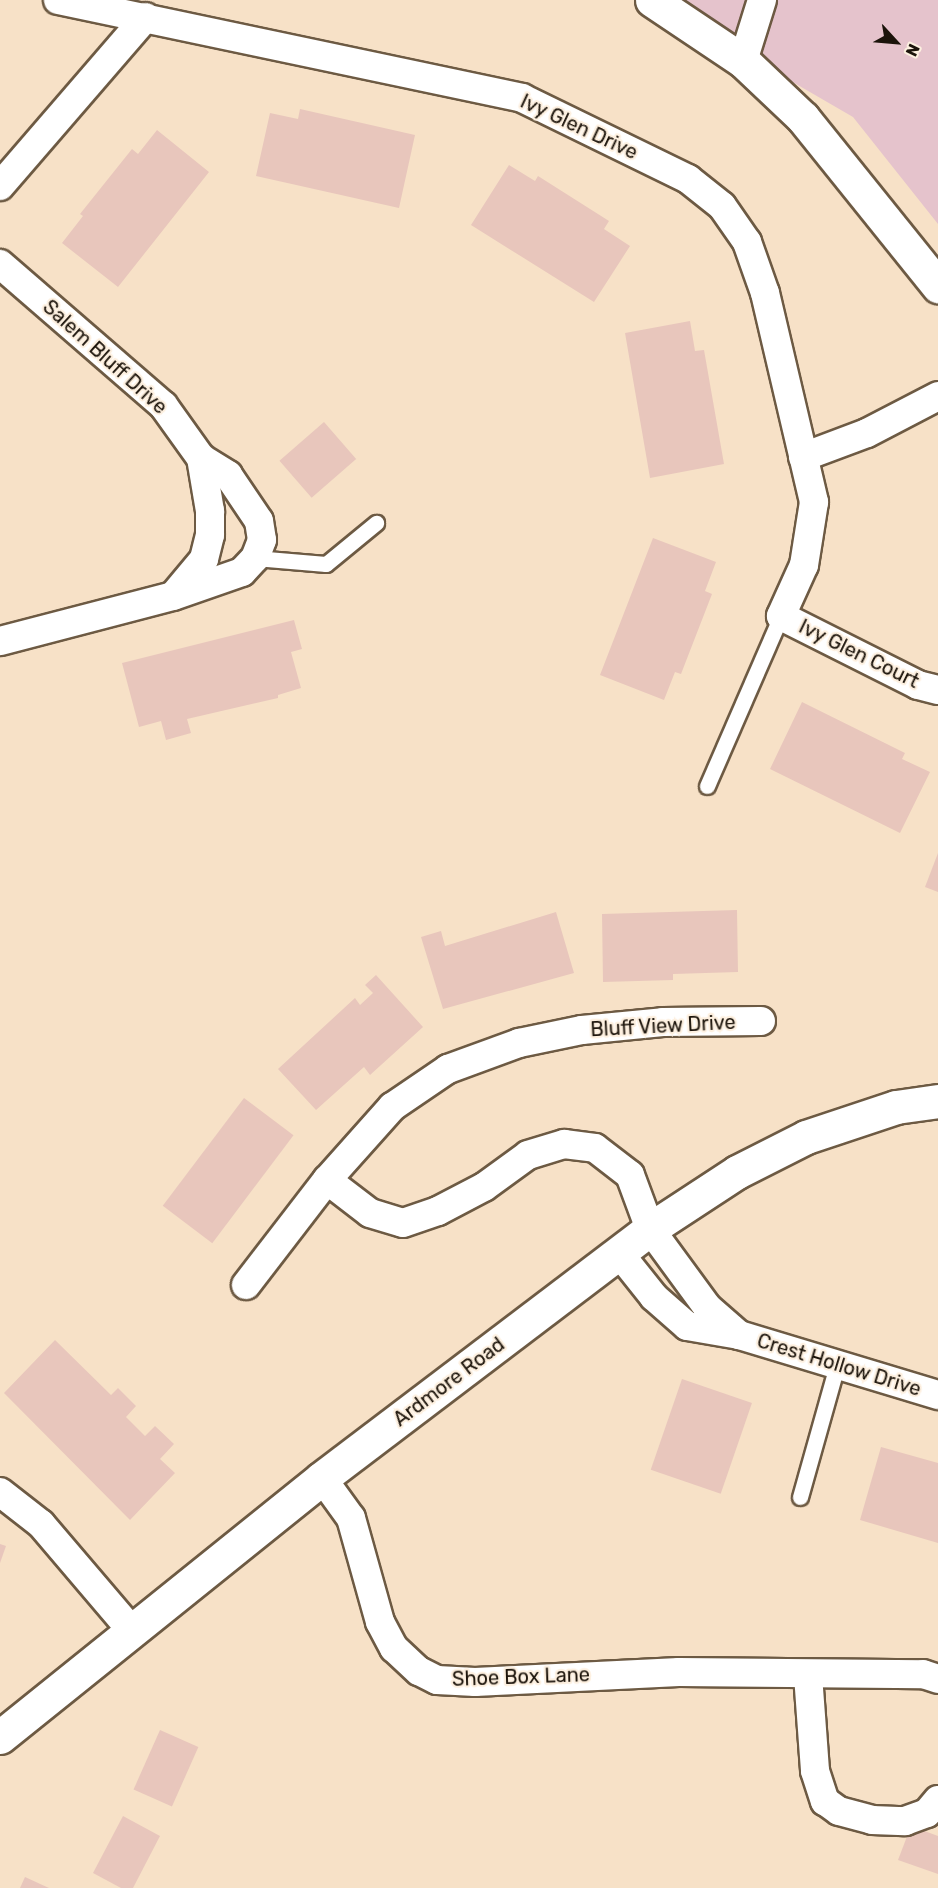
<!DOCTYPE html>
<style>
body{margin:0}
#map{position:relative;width:938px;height:1888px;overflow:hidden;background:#f7e1c7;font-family:Rubik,sans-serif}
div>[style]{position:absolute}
.green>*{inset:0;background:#e5c3cc}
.building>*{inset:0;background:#e8c6bc;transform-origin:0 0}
.roads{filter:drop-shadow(2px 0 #6d5a43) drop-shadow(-2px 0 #6d5a43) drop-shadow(0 2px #6d5a43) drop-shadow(0 -2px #6d5a43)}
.service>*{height:15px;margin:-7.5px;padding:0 7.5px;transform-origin:7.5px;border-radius:7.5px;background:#fff}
.minor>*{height:28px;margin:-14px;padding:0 14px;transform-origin:14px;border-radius:14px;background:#fff}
.tertiary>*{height:33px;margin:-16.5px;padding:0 16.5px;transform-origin:16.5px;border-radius:16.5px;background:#fff}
.secondary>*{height:33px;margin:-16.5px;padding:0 16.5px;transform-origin:16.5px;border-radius:16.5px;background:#fff}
span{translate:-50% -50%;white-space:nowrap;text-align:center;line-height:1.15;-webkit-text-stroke:4.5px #fdf0e0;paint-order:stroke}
.street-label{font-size:20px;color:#1b130a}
.north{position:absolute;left:866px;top:12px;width:60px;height:60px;-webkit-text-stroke:4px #fdf0e0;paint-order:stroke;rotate:116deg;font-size:16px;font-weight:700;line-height:24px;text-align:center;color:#1b130a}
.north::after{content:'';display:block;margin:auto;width:21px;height:27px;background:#1b130a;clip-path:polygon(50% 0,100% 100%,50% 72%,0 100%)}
</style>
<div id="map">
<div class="green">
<div style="clip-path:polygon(651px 0,938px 0,938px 224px,853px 117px)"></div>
</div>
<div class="building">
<div style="clip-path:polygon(300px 109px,415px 135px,399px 208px,256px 176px,270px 113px,298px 119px)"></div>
<div style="clip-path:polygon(157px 130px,209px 172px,118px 287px,62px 243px,83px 216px,80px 214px,132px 149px,138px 154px)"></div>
<div style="clip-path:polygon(509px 165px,535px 181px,538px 176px,609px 221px,604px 229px,630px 246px,594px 302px,471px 225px)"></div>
<div style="clip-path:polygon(690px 321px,695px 351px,704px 350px,724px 464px,650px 478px,625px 333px)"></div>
<div style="left:324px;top:422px;width:49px;height:59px;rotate:49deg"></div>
<div style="clip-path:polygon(653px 538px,716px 562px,705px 591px,712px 594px,681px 674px,675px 672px,664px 700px,600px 675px)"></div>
<div style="clip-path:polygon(294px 620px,302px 649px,291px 652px,301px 688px,278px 695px,278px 698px,187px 719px,191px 733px,166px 740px,161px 721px,139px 727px,122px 663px)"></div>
<div style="clip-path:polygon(802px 702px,905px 753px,902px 759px,930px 772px,900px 833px,770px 769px)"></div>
<div style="clip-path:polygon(938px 853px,938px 892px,925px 887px)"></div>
<div style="clip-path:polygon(737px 910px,738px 972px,673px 974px,673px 980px,603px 982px,602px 914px)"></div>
<div style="clip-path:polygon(556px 912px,574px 973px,443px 1009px,421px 937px,441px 931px,445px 946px)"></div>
<div style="clip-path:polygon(376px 975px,423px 1027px,370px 1075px,364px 1067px,316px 1110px,278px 1069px,355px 998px,360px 1005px,373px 993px,365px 985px)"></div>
<div style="left:244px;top:1098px;width:62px;height:135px;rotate:37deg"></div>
<div style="clip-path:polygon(55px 1340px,111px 1395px,118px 1388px,136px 1406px,126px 1417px,145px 1436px,155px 1426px,174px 1444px,160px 1459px,175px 1473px,130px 1520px,4px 1393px)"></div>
<div style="left:682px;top:1379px;width:74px;height:96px;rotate:19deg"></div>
<div style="clip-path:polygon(881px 1447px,938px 1463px,938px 1543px,860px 1520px)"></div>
<div style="clip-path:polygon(0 1544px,6px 1546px,0 1563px)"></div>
<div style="left:160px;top:1730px;width:42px;height:65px;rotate:24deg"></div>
<div style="clip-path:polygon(123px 1816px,160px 1836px,133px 1888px,121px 1888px,93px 1873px)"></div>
<div style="clip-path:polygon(911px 1826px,938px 1836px,938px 1874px,898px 1860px)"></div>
<div style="clip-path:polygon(25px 1877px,49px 1888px,20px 1888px)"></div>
</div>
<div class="roads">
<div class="service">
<div style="left:255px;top:558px;width:71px;rotate:4.8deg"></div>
<div style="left:326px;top:564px;width:65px;rotate:-39.4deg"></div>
<div style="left:707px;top:786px;width:185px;rotate:-66.5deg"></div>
<div style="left:800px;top:1497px;width:137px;rotate:-74.3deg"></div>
</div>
<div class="minor">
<div style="left:58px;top:0;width:474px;rotate:11.9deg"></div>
<div style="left:522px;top:98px;width:185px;rotate:26deg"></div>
<div style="left:688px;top:179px;width:43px;rotate:38.5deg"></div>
<div style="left:722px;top:206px;width:44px;rotate:55.2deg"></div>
<div style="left:747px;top:242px;width:54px;rotate:70.6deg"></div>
<div style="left:765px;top:293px;width:215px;rotate:76.8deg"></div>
<div style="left:814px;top:502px;width:64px;rotate:99deg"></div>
<div style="left:804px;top:565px;width:56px;rotate:114.3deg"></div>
<div style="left:781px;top:616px;width:153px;rotate:26.7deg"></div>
<div style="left:918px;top:685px;width:21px;rotate:14deg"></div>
<div style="left:743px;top:61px;width:64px;rotate:-72.7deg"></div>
<div style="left:0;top:186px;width:223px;rotate:-49.2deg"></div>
<div style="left:0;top:264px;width:216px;rotate:40.9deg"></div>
<div style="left:163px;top:405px;width:65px;rotate:54.4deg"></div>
<div style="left:201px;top:458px;width:32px;rotate:32deg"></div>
<div style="left:228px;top:475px;width:55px;rotate:56deg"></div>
<div style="left:259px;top:521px;width:19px;rotate:81deg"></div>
<div style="left:262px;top:540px;width:19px;rotate:111deg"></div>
<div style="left:255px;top:558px;width:19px;rotate:133deg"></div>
<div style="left:242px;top:572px;width:73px;rotate:160.8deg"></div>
<div style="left:173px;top:596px;width:179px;rotate:165.4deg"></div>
<div style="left:803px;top:457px;width:68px;rotate:-20.6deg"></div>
<div style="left:867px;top:433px;width:80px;rotate:-27.5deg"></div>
<div style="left:174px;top:595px;width:47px;rotate:-50.2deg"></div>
<div style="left:204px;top:559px;width:25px;rotate:-76deg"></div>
<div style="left:210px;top:535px;width:24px;rotate:-90deg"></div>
<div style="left:210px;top:511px;width:54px;rotate:-99.6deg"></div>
<div style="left:327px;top:1180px;width:54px;rotate:37.5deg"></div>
<div style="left:370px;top:1213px;width:34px;rotate:17deg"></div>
<div style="left:403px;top:1223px;width:37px;rotate:-19deg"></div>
<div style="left:438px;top:1211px;width:52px;rotate:-27.6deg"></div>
<div style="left:484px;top:1187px;width:54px;rotate:-36deg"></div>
<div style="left:528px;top:1155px;width:38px;rotate:-17deg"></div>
<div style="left:564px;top:1144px;width:31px;rotate:7deg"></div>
<div style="left:595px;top:1148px;width:44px;rotate:37.6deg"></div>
<div style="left:630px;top:1175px;width:58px;rotate:69.7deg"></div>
<div style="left:650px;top:1229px;width:97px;rotate:53.8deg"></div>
<div style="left:707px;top:1307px;width:43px;rotate:41.2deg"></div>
<div style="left:619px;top:1253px;width:56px;rotate:51.5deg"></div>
<div style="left:654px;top:1297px;width:44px;rotate:41.3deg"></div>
<div style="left:687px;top:1326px;width:53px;rotate:9.8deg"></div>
<div style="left:739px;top:1335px;width:208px;rotate:16.8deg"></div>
<div style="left:246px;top:1285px;width:133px;rotate:-52.4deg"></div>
<div style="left:327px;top:1180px;width:98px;rotate:-48.3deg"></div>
<div style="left:392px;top:1107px;width:68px;rotate:-34.2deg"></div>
<div style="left:448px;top:1069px;width:76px;rotate:-20.1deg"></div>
<div style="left:519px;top:1043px;width:64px;rotate:-11.7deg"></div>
<div style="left:582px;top:1030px;width:81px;rotate:-5.6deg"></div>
<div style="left:663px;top:1022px;width:98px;rotate:-0.6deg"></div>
<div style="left:322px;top:1478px;width:49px;rotate:54.1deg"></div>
<div style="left:351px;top:1518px;width:108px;rotate:74.4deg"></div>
<div style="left:380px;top:1622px;width:30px;rotate:62deg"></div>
<div style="left:394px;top:1648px;width:34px;rotate:43deg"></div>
<div style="left:419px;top:1671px;width:20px;rotate:27deg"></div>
<div style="left:437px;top:1680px;width:38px;rotate:3deg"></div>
<div style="left:475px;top:1682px;width:204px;rotate:-2.8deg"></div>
<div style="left:679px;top:1672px;width:244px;rotate:0.5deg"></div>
<div style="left:923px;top:1674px;width:16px;rotate:18deg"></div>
<div style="left:0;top:1492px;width:52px;rotate:38deg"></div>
<div style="left:41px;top:1524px;width:142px;rotate:49.6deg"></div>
<div style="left:808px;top:1675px;width:96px;rotate:85.8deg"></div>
<div style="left:815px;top:1771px;width:32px;rotate:72deg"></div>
<div style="left:825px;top:1801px;width:17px;rotate:36deg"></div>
<div style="left:839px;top:1811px;width:34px;rotate:15deg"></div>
<div style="left:872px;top:1820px;width:33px;rotate:2deg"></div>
<div style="left:905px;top:1821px;width:23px;rotate:-20deg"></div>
<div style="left:927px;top:1813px;width:17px;rotate:-50deg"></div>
</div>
<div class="tertiary">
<div style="left:0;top:1737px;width:413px;rotate:-38.8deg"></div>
<div style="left:322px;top:1478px;width:412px;rotate:-37.2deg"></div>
<div style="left:650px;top:1229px;width:104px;rotate:-33.2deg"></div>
<div style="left:737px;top:1172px;width:77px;rotate:-26.9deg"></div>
<div style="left:806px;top:1137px;width:95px;rotate:-18.4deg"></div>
<div style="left:896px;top:1107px;width:42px;rotate:-8.1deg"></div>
</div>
<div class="secondary">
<div style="left:652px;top:0;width:110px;rotate:33.8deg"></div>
<div style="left:743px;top:61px;width:83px;rotate:43.5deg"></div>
<div style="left:803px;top:118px;width:216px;rotate:51.2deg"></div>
</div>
</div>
<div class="street-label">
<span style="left:579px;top:127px;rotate:25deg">Ivy Glen Drive</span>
<span style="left:105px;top:357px;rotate:42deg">Salem Bluff Drive</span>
<span style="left:859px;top:654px;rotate:26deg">Ivy Glen Court</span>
<span style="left:663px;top:1026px;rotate:-3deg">Bluff View Drive</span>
<span style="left:839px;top:1365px;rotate:17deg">Crest Hollow Drive</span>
<span style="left:449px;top:1382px;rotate:-37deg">Ardmore Road</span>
<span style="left:521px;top:1677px;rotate:-2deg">Shoe Box Lane</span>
</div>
<div class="north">N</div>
</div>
